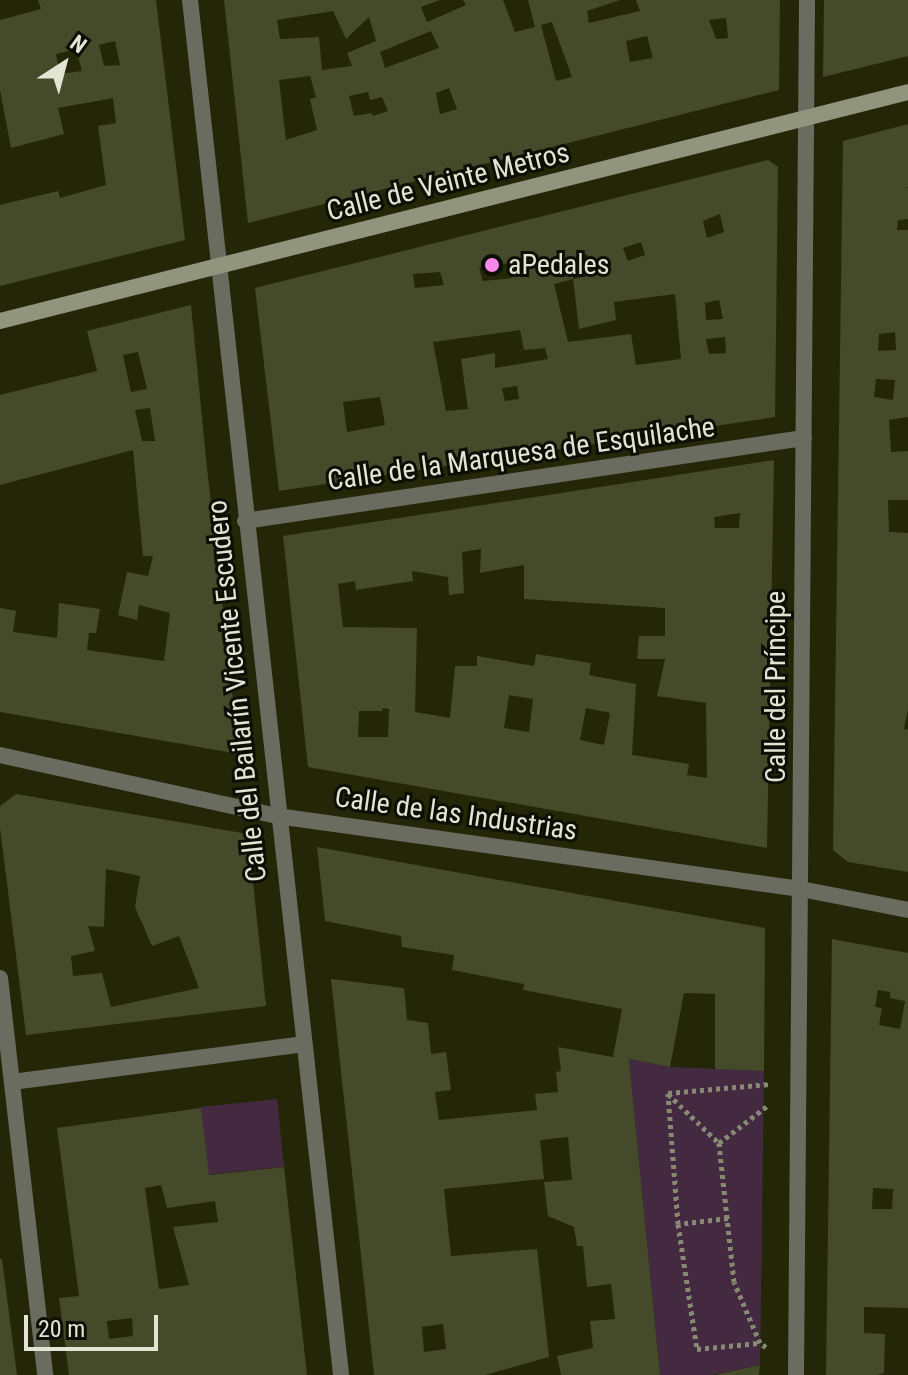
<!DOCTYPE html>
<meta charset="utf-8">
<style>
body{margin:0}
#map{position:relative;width:908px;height:1375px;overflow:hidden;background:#232708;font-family:"Roboto Condensed",sans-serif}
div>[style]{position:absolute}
.green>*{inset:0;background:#442a41;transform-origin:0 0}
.building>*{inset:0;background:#454a2b}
.path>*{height:5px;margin-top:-2.5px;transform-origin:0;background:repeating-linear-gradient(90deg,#868a72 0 4px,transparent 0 8px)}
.street>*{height:16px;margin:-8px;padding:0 8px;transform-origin:8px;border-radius:8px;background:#696c5e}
.secondary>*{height:16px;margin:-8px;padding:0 8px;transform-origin:8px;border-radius:8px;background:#91957e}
.dots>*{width:22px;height:22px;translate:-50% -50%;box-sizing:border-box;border:4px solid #0d0f04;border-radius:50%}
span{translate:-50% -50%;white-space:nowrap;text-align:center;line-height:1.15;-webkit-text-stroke:6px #0d0f04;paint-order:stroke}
.street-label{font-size:28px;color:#e2e5d3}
.poi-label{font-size:28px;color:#e2e5d3}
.left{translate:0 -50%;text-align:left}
.north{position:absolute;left:24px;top:24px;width:80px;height:80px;-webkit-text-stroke:6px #0d0f04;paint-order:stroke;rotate:36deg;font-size:22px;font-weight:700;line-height:32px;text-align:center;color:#e2e5d3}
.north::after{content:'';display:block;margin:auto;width:28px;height:36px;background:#e2e5d3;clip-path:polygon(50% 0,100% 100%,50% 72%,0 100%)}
.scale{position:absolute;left:24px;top:1315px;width:134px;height:36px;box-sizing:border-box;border:4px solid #e2e5d3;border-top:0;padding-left:10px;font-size:24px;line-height:28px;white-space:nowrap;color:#e2e5d3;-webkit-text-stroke:6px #0d0f04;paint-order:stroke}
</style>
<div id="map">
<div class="green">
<div style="clip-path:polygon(629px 1059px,670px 1067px,764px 1071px,760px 1365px,711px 1375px,660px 1375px)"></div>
<div style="left:277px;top:1099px;width:68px;height:77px;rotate:84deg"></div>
</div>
<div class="building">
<div style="clip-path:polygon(evenodd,38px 0,156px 0,185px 240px,0 286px,0 205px,58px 191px,60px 198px,106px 185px,98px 126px,116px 123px,113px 98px,58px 108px,64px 134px,11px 148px,0 90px,0 20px,41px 9px,38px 0,115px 41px,120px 65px,104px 66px,99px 45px,115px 41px,38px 0,76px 49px,82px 71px,60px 74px,56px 54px,76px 49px)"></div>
<div style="clip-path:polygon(evenodd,224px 0,440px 0,421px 7px,427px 22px,466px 5px,463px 0,503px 0,515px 32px,535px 27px,528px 0,620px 0,587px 11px,589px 23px,640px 11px,636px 0,780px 0,779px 90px,248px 223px,224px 0,333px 11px,346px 39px,369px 17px,376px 41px,347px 53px,352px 66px,322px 70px,319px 37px,280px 39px,277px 20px,333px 11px,224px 0,726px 18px,728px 38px,716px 39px,709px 20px,726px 18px,224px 0,552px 22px,572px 77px,556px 81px,541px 25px,552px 22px,224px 0,431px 31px,439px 48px,385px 68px,380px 52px,431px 31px,224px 0,647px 36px,653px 58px,630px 62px,626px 41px,647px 36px,224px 0,310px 76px,316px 97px,310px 99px,317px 130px,286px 140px,279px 80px,310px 76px,224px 0,449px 88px,457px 109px,440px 114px,436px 93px,449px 88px,224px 0,368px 92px,370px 100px,382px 97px,388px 111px,373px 116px,372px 113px,354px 116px,349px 96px,368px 92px)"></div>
<div style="clip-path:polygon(824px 0,908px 0,908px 56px,823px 77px)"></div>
<div style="clip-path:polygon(evenodd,908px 124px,908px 187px,905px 188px,908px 188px,908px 219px,898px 220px,897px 230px,908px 230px,908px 417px,889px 420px,891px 452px,908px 451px,908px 500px,888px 500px,889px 532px,908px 533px,908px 709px,904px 729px,908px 730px,908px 872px,848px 862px,833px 850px,843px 141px,908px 124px,895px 332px,896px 350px,878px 351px,879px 334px,895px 332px,908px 124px,876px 379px,895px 380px,893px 400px,874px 397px,876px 379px)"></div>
<div style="clip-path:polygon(evenodd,768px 160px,778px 167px,775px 417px,279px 491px,255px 288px,768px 160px,720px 214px,724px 232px,707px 238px,703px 221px,720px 214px,768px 160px,641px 242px,645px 255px,628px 261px,623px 248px,641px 242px,768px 160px,587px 254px,591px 275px,573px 279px,579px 329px,616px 320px,614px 302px,675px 294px,681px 359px,636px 365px,631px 334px,568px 342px,554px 284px,573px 279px,570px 258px,587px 254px,768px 160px,509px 263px,512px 278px,483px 281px,479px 268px,509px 263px,768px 160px,440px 272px,444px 285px,415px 288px,413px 274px,440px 272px,768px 160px,719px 300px,723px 319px,706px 320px,705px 303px,719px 300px,768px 160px,520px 330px,524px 350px,545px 348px,548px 359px,495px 368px,495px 353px,461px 359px,468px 409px,446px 411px,433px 342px,520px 330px,768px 160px,725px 337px,726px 353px,709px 354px,706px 339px,725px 337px,768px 160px,517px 386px,519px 399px,505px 401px,502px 388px,517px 386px,768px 160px,380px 397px,385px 425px,347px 432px,343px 402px,380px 397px)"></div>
<div style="clip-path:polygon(evenodd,191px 305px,206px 459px,239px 754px,0 712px,0 608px,16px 611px,13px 632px,57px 638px,59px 603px,100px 609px,96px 633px,89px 633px,87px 650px,164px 661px,170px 613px,139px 605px,137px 620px,118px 615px,127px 572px,148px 576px,153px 556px,143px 556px,133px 450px,0 485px,0 395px,97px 371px,87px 331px,191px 305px,138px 352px,147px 389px,131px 392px,123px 355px,138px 352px,191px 305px,150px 408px,155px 441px,142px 441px,135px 410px,150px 408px)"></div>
<div style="clip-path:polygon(evenodd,774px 460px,767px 848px,308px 767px,283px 536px,774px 460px,740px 513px,739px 528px,715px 528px,714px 517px,740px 513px,774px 460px,481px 549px,480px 573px,524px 565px,524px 599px,665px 608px,665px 636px,639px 636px,637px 659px,665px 659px,657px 696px,706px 703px,707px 778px,687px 775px,689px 764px,632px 755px,636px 684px,589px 675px,591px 663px,536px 654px,534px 666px,477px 656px,477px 666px,455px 666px,450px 718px,415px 712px,417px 628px,343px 627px,338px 584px,355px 581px,356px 590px,413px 581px,412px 571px,448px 577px,449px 595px,464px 593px,462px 552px,481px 549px,774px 460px,509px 695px,533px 699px,529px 732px,504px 728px,509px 695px,774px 460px,383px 708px,389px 709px,388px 737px,358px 737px,359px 711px,382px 711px,383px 708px,774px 460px,586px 708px,610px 713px,604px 745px,580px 740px,586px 708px)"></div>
<div style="clip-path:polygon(evenodd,16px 794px,248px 834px,266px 1006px,26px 1035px,0 828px,0 806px,16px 794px,106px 869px,140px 876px,135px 907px,152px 946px,179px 936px,199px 988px,111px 1007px,102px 973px,73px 976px,71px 956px,95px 951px,88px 926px,104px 927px,106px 869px)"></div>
<div style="clip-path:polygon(evenodd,317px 847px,765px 928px,764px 1071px,715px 1069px,715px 994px,684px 993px,670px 1067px,629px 1059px,660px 1375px,561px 1375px,557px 1356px,593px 1348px,590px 1321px,615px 1319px,611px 1284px,587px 1287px,583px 1246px,577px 1246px,574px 1227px,548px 1216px,544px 1182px,572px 1180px,568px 1137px,540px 1140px,544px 1179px,444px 1189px,451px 1256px,537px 1249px,549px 1357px,485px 1375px,374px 1375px,331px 979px,404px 988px,407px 1020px,428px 1023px,431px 1054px,446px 1052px,451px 1090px,435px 1092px,439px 1120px,537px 1110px,535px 1094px,558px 1092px,556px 1072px,561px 1071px,558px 1047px,613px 1057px,622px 1009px,523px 990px,524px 984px,452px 970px,454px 955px,402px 947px,401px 936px,325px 921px,317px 847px,443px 1324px,446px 1349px,424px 1352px,422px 1327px,443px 1324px)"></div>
<div style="clip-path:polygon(evenodd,832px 939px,908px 953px,908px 1308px,864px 1307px,864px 1333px,885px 1334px,884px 1373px,877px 1375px,826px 1375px,832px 939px,878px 990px,890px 992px,890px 998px,905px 1001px,900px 1029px,879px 1025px,882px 1008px,875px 1007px,878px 990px,832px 939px,873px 1188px,893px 1189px,892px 1209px,872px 1209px,873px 1188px)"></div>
<div style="clip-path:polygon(evenodd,201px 1108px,209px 1175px,284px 1167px,307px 1375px,69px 1375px,59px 1298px,79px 1296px,57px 1128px,201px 1108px,161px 1185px,167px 1208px,215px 1201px,218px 1222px,173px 1227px,189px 1285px,159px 1289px,145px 1188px,161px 1185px,201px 1108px,132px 1318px,133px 1336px,109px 1339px,107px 1321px,132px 1318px)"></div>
<div style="clip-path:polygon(0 1259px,2px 1259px,17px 1375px,0 1375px)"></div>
<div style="clip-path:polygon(760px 1365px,759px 1375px,718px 1375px,718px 1374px)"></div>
</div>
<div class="path">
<div style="left:668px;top:1094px;width:71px;rotate:43.9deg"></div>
<div style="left:728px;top:1218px;width:50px;rotate:173.2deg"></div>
<div style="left:678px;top:1224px;width:126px;rotate:81.4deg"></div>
<div style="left:697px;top:1349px;width:62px;rotate:-5.5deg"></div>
<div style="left:678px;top:1224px;width:131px;rotate:-94.4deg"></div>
<div style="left:668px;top:1093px;width:102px;rotate:-5deg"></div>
<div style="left:766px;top:1347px;width:7px;rotate:-146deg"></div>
<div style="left:760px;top:1343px;width:66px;rotate:-113.1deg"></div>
<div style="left:734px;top:1282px;width:140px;rotate:-96.2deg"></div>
<div style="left:719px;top:1143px;width:61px;rotate:-37.6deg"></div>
</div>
<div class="street">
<div style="left:190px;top:0;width:1383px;rotate:83.73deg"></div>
<div style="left:245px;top:521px;width:565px;rotate:-8.45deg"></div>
<div style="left:0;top:755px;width:284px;rotate:12.4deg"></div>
<div style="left:277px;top:816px;width:529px;rotate:7.93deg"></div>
<div style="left:801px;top:889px;width:109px;rotate:11.1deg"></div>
<div style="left:0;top:978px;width:400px;rotate:83.5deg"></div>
<div style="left:12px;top:1082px;width:293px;rotate:-7.4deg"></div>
<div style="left:796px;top:1375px;width:1375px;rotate:-89.54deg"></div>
</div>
<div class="secondary">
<div style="left:0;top:321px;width:936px;rotate:-14.15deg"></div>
</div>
<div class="dots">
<div style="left:492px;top:265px;background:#f888ea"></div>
</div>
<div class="street-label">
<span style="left:448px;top:182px;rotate:-14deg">Calle de Veinte Metros</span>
<span style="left:521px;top:454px;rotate:-8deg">Calle de la Marquesa de Esquilache</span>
<span style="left:776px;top:687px;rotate:-90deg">Calle del Príncipe</span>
<span style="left:237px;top:691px;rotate:-96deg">Calle del Bailarín Vicente Escudero</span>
<span style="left:456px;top:814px;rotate:8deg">Calle de las Industrias</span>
</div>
<div class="poi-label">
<span class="left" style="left:508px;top:265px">aPedales</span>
</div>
<div class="north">N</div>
<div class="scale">20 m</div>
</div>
